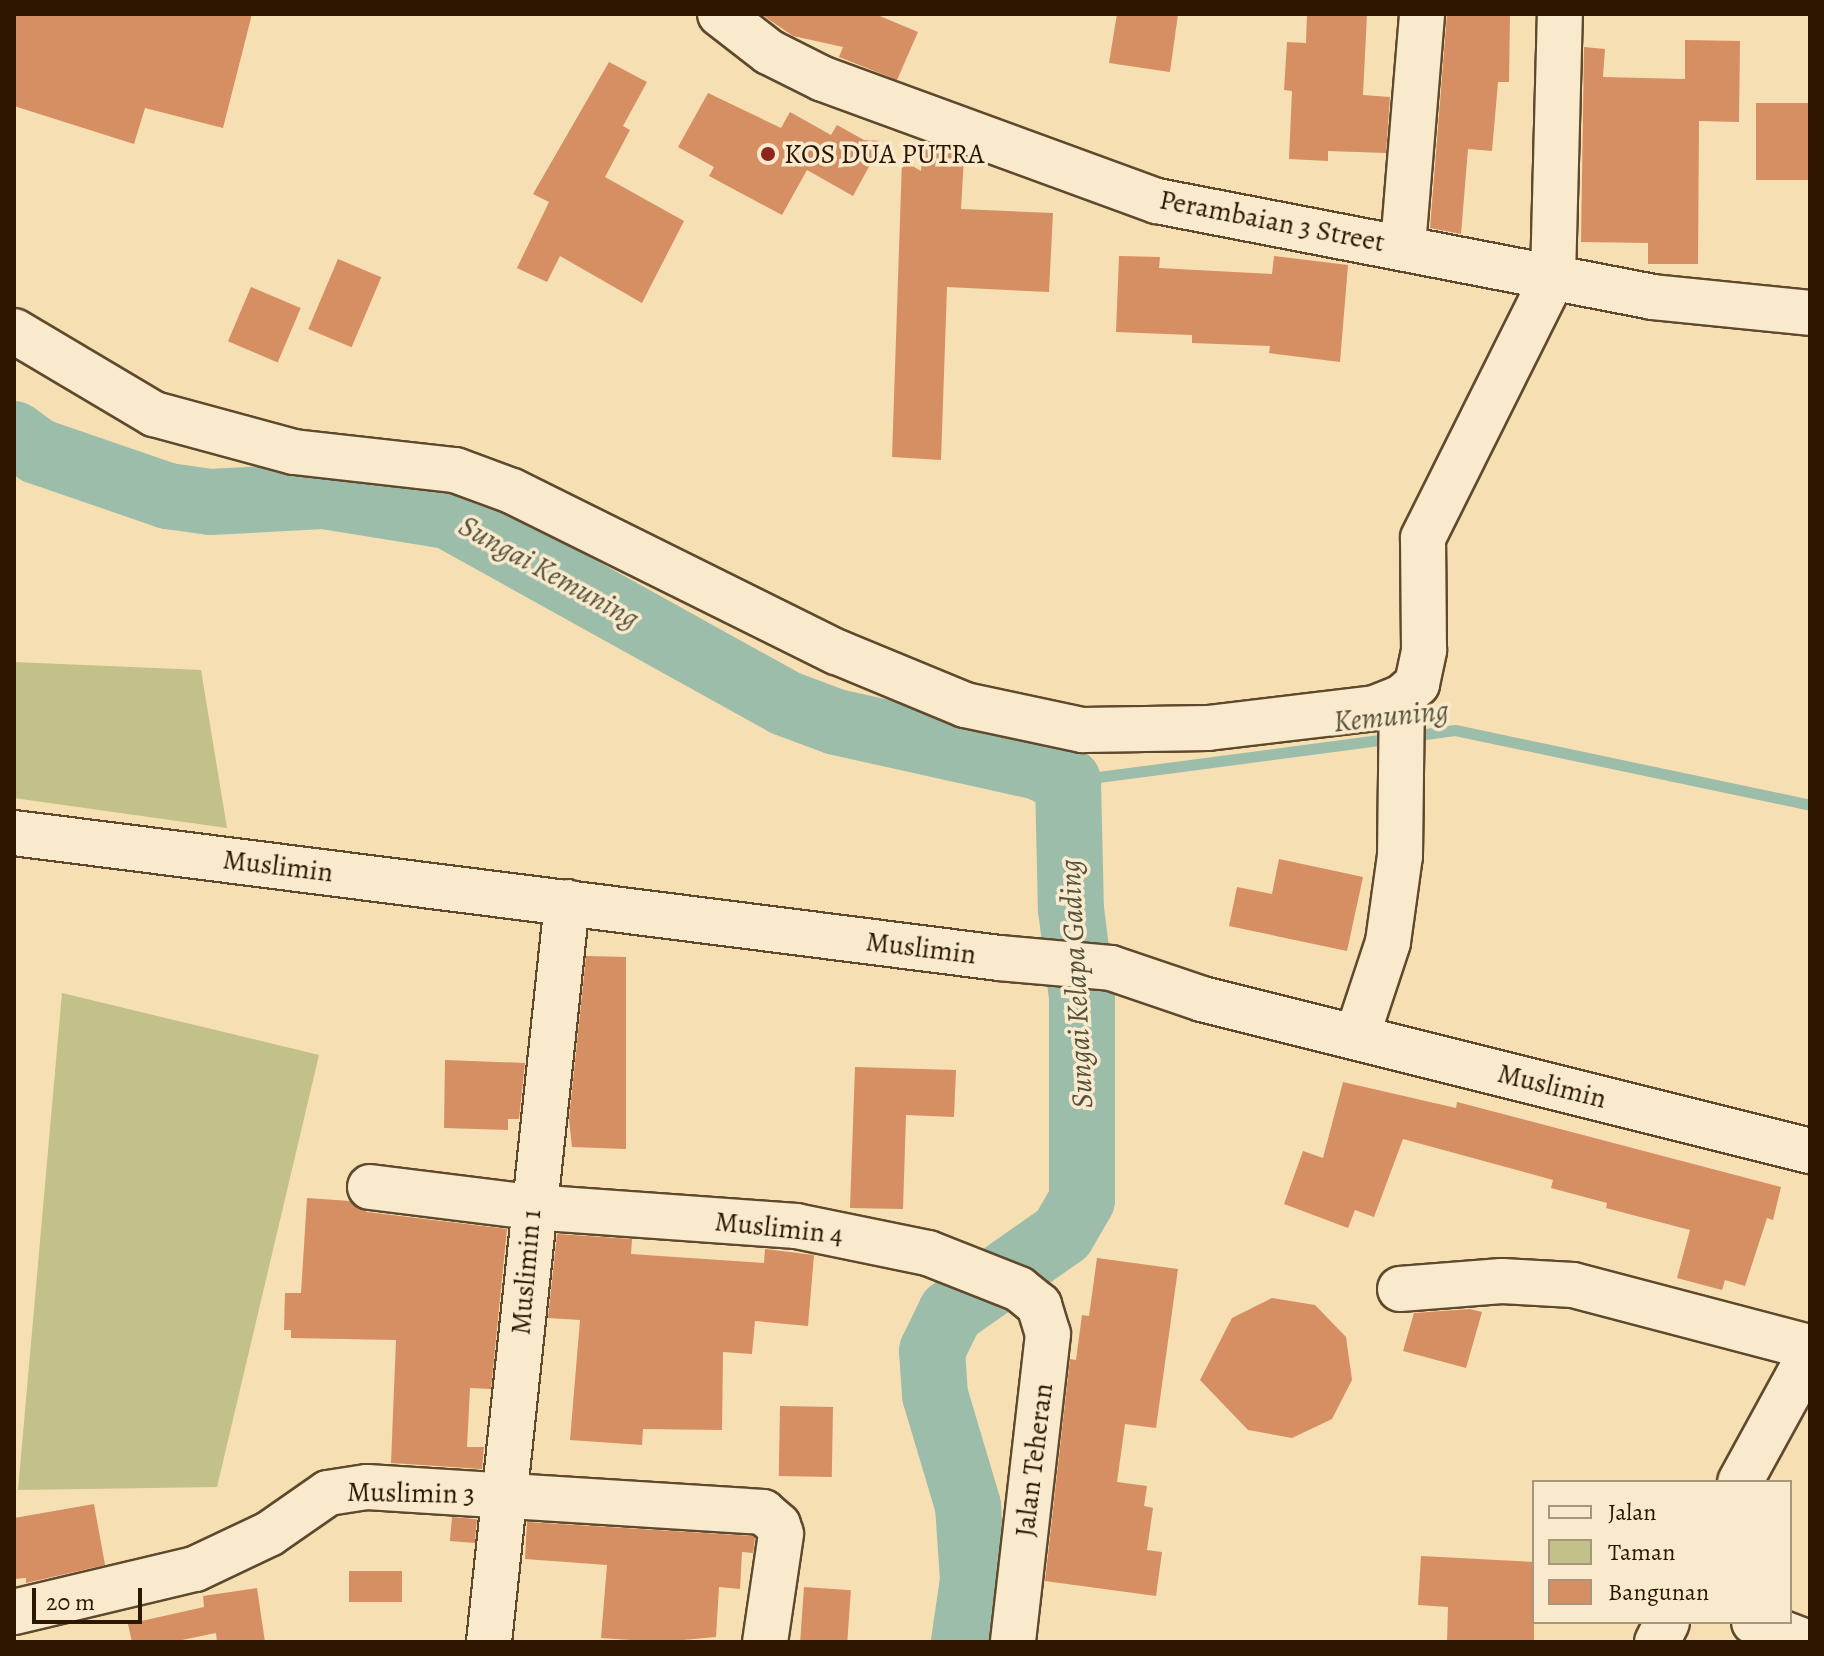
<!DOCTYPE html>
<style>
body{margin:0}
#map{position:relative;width:1824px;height:1656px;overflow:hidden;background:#f6dfb2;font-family:Alegreya,serif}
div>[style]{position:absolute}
.green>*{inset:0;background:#c1c189}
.stream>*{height:11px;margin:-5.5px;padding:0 5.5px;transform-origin:5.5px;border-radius:5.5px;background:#9dbdab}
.river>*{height:66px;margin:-33px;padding:0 33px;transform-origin:33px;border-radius:33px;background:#9dbdab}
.building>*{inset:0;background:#d68e63;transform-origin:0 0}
.roads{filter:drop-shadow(2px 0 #5f492c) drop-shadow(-2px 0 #5f492c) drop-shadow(0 2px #5f492c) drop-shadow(0 -2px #5f492c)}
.minor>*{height:44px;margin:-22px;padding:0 22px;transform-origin:22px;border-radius:22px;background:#f9eacd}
.dots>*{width:22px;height:22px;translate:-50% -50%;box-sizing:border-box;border:4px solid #f9eacd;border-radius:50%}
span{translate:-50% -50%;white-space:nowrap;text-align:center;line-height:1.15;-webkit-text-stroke:7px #f9eacd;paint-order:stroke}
.poi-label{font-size:28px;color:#2d1700}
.left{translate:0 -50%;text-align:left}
.street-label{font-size:28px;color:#2d1700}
.water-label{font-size:30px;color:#54513c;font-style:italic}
.frame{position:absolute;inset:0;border:16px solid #2d1700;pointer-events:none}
.legend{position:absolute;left:1532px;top:1480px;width:260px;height:144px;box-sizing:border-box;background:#f9eacd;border:2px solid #a7967b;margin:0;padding:10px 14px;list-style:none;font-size:24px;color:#2d1700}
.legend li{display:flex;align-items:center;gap:16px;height:40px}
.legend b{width:40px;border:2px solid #a7967b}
.scale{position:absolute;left:32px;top:1588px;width:110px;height:36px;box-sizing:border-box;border:4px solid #2d1700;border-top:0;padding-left:10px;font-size:24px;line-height:28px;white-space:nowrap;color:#2d1700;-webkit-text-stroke:6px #f9eacd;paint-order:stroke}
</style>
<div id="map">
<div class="green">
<div style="clip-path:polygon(14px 662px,201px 670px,227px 828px,14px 798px)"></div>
<div style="clip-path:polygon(62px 993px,319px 1055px,217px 1487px,18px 1490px)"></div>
</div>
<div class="stream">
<div style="left:1411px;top:736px;width:44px;rotate:-7.8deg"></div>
<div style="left:1455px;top:730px;width:363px;rotate:11.9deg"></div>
<div style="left:1068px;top:781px;width:329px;rotate:-7.5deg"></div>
</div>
<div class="river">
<div style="left:14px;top:434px;width:29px;rotate:36deg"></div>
<div style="left:37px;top:451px;width:139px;rotate:19deg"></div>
<div style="left:168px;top:496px;width:42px;rotate:8.1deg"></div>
<div style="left:210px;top:502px;width:113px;rotate:-3deg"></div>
<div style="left:323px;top:496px;width:127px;rotate:9.1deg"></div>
<div style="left:448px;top:516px;width:385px;rotate:29deg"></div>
<div style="left:785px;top:703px;width:54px;rotate:20.4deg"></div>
<div style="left:836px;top:722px;width:208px;rotate:12.5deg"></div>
<div style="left:1039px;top:767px;width:32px;rotate:26deg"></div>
<div style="left:1068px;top:781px;width:128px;rotate:88.7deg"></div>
<div style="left:1071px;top:909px;width:89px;rotate:82.9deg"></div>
<div style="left:1082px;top:997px;width:203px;rotate:90deg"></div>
<div style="left:1082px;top:1200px;width:39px;rotate:120deg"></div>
<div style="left:1062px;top:1234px;width:136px;rotate:144.9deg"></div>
<div style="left:951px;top:1312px;width:43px;rotate:116deg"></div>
<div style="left:932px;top:1351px;width:44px;rotate:86.1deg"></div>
<div style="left:935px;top:1395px;width:116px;rotate:73.4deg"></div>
<div style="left:968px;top:1506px;width:74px;rotate:86.1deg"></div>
<div style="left:973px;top:1580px;width:63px;rotate:98.3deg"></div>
</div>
<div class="building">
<div style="clip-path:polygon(14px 14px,252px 14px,223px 128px,145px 108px,134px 144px,14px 106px)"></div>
<div style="clip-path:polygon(761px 14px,875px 14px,918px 32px,897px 80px,839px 57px,843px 47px,793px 36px)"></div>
<div style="clip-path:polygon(1117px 14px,1178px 14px,1170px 72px,1109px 63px)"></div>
<div style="clip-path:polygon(1307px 14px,1367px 14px,1363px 95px,1390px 97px,1386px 153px,1328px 151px,1328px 161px,1289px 159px,1292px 91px,1284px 90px,1287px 42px,1306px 43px)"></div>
<div style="clip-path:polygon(1447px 14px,1510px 14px,1509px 82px,1498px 82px,1492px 151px,1468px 149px,1461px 234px,1430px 228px)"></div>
<div style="clip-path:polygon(1685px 40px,1740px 41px,1739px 122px,1699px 121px,1698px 264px,1648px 264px,1648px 243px,1581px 242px,1584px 47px,1605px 49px,1603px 77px,1685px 79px)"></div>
<div style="clip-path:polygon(609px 62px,647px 82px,623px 126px,630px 130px,605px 177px,684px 221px,642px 303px,560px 256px,547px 282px,517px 268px,549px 202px,533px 194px)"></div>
<div style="clip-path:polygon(708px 93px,781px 128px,790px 112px,831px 135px,837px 125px,864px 140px,883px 141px,853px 196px,807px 170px,782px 215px,709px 176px,714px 167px,678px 147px)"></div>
<div style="left:1756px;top:103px;width:54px;height:77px"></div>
<div style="clip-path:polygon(923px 142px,964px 157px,961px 209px,1053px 213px,1049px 292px,947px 287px,941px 460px,892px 457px,902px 160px,921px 171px)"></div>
<div style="clip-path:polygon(1119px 256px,1160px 257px,1159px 268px,1272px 274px,1274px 256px,1348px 265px,1340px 362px,1269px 353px,1270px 346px,1192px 343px,1192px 335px,1116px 332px)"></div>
<div style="left:338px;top:259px;width:47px;height:76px;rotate:23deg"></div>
<div style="left:251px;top:287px;width:54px;height:59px;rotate:23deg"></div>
<div style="clip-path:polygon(1279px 859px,1363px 877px,1347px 951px,1229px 926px,1237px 887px,1272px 894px)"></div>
<div style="clip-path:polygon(586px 956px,626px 957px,626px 1149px,572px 1147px,569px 1119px)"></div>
<div style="clip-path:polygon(445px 1060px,525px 1063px,519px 1119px,508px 1119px,508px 1130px,444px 1128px)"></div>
<div style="clip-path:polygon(855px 1067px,956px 1070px,954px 1117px,906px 1115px,903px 1209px,850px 1208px)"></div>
<div style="clip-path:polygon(1343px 1082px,1456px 1108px,1457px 1102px,1781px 1187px,1773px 1220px,1767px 1218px,1745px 1286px,1725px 1280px,1722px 1290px,1677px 1278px,1690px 1230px,1606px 1208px,1607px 1203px,1551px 1188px,1553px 1180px,1403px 1139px,1374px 1217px,1355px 1210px,1348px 1228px,1284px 1204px,1303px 1151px,1323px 1158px)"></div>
<div style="clip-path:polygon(307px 1198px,350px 1201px,367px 1212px,507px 1229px,491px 1389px,470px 1388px,467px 1447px,484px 1447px,482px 1469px,391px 1463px,396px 1340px,291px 1338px,291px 1330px,284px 1330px,285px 1293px,301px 1293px)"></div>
<div style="clip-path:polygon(557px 1234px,632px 1239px,631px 1254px,764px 1263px,765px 1249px,814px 1255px,808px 1326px,755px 1321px,752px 1354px,723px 1352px,722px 1430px,643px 1429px,642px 1445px,570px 1440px,580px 1320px,548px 1318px)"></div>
<div style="clip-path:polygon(1097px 1258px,1178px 1269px,1156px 1428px,1125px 1424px,1117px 1482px,1147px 1486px,1144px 1506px,1153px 1508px,1147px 1550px,1162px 1552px,1156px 1596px,1045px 1581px,1070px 1359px,1076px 1360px,1082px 1315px,1089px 1316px)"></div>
<div style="clip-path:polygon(1272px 1298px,1315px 1305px,1346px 1337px,1352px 1380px,1332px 1419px,1292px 1438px,1248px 1430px,1200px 1380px,1232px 1318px)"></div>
<div style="clip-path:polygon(1470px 1309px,1482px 1312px,1466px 1368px,1403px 1351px,1414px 1313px)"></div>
<div style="left:780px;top:1406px;width:53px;height:70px;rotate:1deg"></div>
<div style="clip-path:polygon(94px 1504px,105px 1565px,26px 1583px,26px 1578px,14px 1579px,14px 1518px)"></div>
<div style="left:452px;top:1517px;width:25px;height:24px;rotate:5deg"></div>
<div style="clip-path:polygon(527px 1522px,753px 1536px,755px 1538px,753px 1553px,742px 1552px,740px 1589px,719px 1587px,716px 1637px,661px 1642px,601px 1638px,607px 1565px,525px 1559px)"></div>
<div style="clip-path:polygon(1421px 1556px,1534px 1562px,1534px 1642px,1447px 1642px,1448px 1607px,1418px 1605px)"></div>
<div style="left:349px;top:1571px;width:53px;height:31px"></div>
<div style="left:804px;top:1587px;width:47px;height:55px;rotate:4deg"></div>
<div style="clip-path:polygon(257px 1588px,265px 1642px,217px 1642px,216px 1633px,172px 1642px,132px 1642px,128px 1624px,204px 1607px,203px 1596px)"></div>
</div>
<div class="roads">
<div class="minor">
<div style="left:720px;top:14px;width:62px;rotate:37.8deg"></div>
<div style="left:769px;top:52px;width:60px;rotate:26.6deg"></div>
<div style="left:823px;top:79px;width:356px;rotate:20.1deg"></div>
<div style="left:1157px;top:201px;width:505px;rotate:10.95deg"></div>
<div style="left:1653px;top:297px;width:158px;rotate:5.8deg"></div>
<div style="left:1403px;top:246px;width:233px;rotate:-85.3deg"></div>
<div style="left:14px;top:331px;width:163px;rotate:30.7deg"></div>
<div style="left:154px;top:414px;width:145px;rotate:15.2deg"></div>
<div style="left:294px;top:452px;width:162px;rotate:6.4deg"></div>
<div style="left:455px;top:470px;width:61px;rotate:20.2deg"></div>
<div style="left:512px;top:491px;width:363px;rotate:26.4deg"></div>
<div style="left:837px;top:652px;width:139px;rotate:22.5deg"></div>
<div style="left:965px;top:705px;width:121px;rotate:12deg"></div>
<div style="left:1083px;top:730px;width:125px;rotate:-0.9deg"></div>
<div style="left:1208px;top:728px;width:168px;rotate:-6.8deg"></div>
<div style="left:1375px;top:708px;width:29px;rotate:-22deg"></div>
<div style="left:1402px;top:697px;width:20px;rotate:-41deg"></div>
<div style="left:1417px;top:684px;width:35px;rotate:-78deg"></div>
<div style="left:1424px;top:650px;width:112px;rotate:-90.5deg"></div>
<div style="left:1423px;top:538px;width:292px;rotate:-63.5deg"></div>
<div style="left:1553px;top:277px;width:263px;rotate:-88.5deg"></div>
<div style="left:14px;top:833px;width:993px;rotate:7.23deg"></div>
<div style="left:999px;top:958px;width:112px;rotate:5.1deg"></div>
<div style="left:1111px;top:968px;width:96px;rotate:18.8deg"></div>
<div style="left:1202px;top:999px;width:627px;rotate:14.04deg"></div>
<div style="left:1357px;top:1036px;width:99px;rotate:-71.7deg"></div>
<div style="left:1388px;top:942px;width:87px;rotate:-82.1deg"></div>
<div style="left:1400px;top:856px;width:159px;rotate:-89.3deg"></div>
<div style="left:370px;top:1187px;width:162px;rotate:7.1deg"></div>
<div style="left:531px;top:1207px;width:266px;rotate:4.1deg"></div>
<div style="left:796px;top:1226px;width:135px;rotate:11.6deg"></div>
<div style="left:928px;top:1253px;width:98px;rotate:21.6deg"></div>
<div style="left:1019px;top:1289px;width:26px;rotate:39deg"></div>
<div style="left:1039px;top:1305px;width:30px;rotate:73deg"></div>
<div style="left:1048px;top:1334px;width:310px;rotate:96.5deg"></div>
<div style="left:1400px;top:1289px;width:102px;rotate:-4.5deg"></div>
<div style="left:1502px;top:1281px;width:71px;rotate:3.2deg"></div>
<div style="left:1573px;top:1285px;width:245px;rotate:14.7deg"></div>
<div style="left:1740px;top:1482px;width:146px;rotate:-61.3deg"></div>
<div style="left:14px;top:1612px;width:186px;rotate:-13.4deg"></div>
<div style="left:195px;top:1569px;width:82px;rotate:-25.3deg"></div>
<div style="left:269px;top:1534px;width:72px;rotate:-34.8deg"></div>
<div style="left:328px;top:1493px;width:39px;rotate:-9deg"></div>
<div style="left:367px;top:1487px;width:397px;rotate:3.6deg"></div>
<div style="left:763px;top:1512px;width:20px;rotate:41deg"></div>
<div style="left:778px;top:1525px;width:9px;rotate:72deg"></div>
<div style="left:781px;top:1534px;width:109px;rotate:98.4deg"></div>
<div style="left:1754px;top:1622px;width:56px;rotate:21deg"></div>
<div style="left:489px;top:1642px;width:744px;rotate:-83.98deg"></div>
<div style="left:1657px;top:1642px;width:22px;rotate:-63deg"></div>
</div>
</div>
<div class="dots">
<div style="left:768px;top:154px;background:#8f2418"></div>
</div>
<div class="poi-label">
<span class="left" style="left:784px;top:154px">KOS DUA PUTRA</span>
</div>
<div class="street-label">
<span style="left:1272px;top:221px;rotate:11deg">Perambaian 3 Street</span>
<span style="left:278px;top:866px;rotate:7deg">Muslimin</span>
<span style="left:921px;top:948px;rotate:7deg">Muslimin</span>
<span style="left:1552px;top:1086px;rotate:14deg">Muslimin</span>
<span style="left:779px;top:1228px;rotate:6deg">Muslimin 4</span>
<span style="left:526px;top:1272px;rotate:-85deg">Muslimin 1</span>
<span style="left:1034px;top:1460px;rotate:-83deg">Jalan Teheran</span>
<span style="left:411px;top:1493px;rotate:1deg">Muslimin 3</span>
</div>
<div class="water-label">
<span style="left:549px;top:572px;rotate:29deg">Sungai Kemuning</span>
<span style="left:1391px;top:716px;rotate:-6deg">Kemuning</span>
<span style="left:1076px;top:984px;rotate:-93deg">Sungai Kelapa Gading</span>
</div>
<div class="frame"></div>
<ul class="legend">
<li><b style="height:10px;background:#f9eacd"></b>Jalan</li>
<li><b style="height:22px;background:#c1c189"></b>Taman</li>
<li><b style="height:22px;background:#d68e63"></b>Bangunan</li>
</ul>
<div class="scale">20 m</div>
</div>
